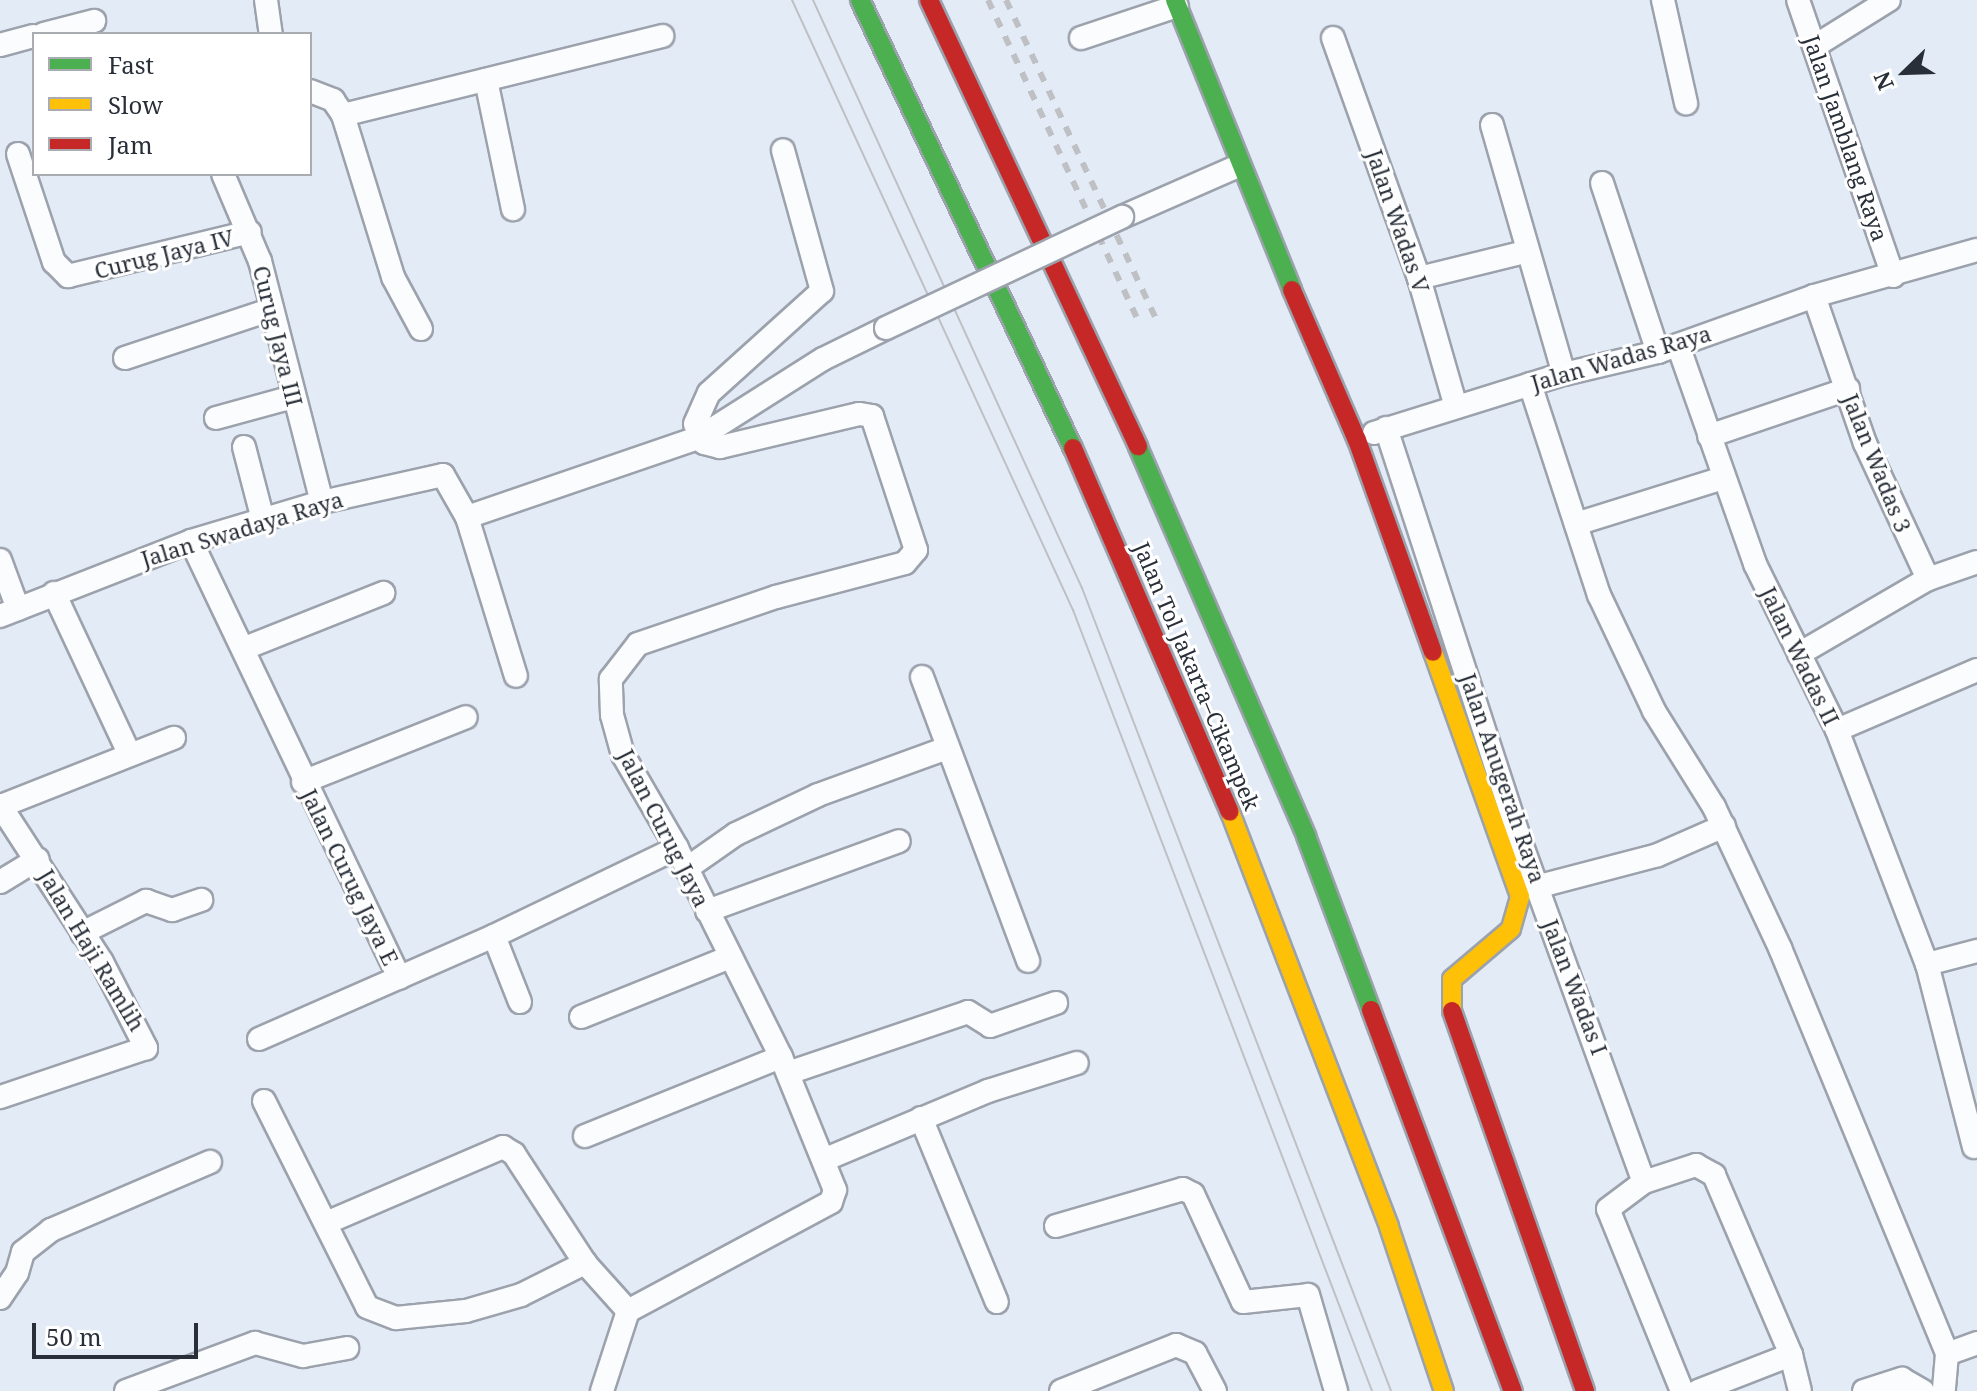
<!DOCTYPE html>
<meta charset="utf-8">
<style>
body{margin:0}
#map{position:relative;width:1977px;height:1391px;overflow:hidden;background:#e3ebf7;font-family:"Noto Serif",serif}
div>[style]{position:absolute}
.roads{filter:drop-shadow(2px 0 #9ca2ac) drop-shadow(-2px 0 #9ca2ac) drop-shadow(0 2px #9ca2ac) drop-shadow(0 -2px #9ca2ac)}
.street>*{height:22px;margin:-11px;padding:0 11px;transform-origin:11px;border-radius:11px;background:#fbfcfe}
.fast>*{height:18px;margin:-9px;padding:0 9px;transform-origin:9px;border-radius:9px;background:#4caf50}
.slow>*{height:18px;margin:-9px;padding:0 9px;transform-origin:9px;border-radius:9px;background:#ffc107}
.jam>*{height:18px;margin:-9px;padding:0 9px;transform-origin:9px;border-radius:9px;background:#c62828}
.tram>*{height:2px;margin:-1px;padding:0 1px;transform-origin:1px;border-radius:1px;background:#bec0c3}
.rail>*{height:6px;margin-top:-3px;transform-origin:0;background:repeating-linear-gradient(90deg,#bec0c3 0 10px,transparent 0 20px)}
.bridges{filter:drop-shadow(2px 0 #9ca2ac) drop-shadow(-2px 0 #9ca2ac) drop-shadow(0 2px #9ca2ac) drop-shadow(0 -2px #9ca2ac)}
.street-bridge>*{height:22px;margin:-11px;padding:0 11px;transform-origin:11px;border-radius:11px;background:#fbfcfe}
span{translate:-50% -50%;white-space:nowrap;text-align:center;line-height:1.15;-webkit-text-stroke:6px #fff;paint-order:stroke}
.street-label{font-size:22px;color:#282f39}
.legend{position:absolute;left:32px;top:32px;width:280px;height:144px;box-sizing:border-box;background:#fff;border:2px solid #a9acb0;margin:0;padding:10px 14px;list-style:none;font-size:24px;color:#282f39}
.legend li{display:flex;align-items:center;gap:16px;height:40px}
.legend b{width:40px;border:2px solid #a9acb0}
.north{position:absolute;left:1865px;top:32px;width:80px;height:80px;-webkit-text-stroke:6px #fff;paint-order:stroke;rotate:247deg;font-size:22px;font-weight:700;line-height:32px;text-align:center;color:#282f39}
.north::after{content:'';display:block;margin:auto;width:28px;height:36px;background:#282f39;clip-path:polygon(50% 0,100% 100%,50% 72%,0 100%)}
.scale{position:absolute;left:32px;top:1323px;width:166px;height:36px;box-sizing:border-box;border:4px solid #282f39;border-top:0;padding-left:10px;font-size:24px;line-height:28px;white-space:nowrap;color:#282f39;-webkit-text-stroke:6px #fff;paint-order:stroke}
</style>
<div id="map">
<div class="roads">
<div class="street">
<div style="left:266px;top:0;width:34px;rotate:82deg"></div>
<div style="left:1663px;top:0;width:106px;rotate:77.4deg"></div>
<div style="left:1798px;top:0;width:292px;rotate:71deg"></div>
<div style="left:44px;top:34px;width:52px;rotate:-14.6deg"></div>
<div style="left:1081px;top:38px;width:101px;rotate:-18.4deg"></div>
<div style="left:1333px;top:38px;width:255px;rotate:70.3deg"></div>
<div style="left:1419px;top:278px;width:134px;rotate:74deg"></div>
<div style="left:0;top:45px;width:35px;rotate:-15deg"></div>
<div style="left:1815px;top:46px;width:87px;rotate:-31.9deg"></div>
<div style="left:486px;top:80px;width:132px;rotate:78.2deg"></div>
<div style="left:310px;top:91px;width:25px;rotate:21deg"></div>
<div style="left:333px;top:100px;width:18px;rotate:56deg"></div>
<div style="left:343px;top:115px;width:170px;rotate:72.8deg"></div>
<div style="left:393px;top:277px;width:59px;rotate:61.7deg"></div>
<div style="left:343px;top:115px;width:329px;rotate:-13.9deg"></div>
<div style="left:1492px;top:125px;width:259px;rotate:73.9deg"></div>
<div style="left:18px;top:154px;width:114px;rotate:71.6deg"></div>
<div style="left:54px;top:262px;width:20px;rotate:45deg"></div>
<div style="left:68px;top:276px;width:187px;rotate:-13.6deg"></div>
<div style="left:223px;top:174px;width:95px;rotate:67deg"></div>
<div style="left:260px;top:261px;width:249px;rotate:75.6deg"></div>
<div style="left:1602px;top:183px;width:178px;rotate:71.7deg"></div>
<div style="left:1122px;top:217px;width:127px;rotate:-23.7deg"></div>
<div style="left:1419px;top:278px;width:109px;rotate:-13.8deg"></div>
<div style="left:1814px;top:296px;width:156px;rotate:70.9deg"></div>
<div style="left:1865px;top:443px;width:150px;rotate:65.1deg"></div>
<div style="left:1678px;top:345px;width:232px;rotate:70.6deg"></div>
<div style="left:1755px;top:564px;width:185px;rotate:63.7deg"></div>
<div style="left:1837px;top:730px;width:251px;rotate:69deg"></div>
<div style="left:1927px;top:964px;width:189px;rotate:75.6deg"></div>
<div style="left:125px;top:358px;width:155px;rotate:-18.4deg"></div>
<div style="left:1530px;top:384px;width:222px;rotate:71.9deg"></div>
<div style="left:1599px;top:595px;width:128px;rotate:64.6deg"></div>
<div style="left:1654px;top:711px;width:113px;rotate:58deg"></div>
<div style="left:1714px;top:807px;width:156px;rotate:64.9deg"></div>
<div style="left:1780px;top:948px;width:439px;rotate:67.6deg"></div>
<div style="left:1947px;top:1354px;width:37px;rotate:95deg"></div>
<div style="left:216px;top:418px;width:79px;rotate:-15.4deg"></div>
<div style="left:1386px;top:428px;width:433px;rotate:72deg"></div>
<div style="left:1520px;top:840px;width:364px;rotate:70.1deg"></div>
<div style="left:1374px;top:433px;width:199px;rotate:-17.3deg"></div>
<div style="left:1564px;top:374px;width:97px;rotate:-13.2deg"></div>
<div style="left:1658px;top:352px;width:166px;rotate:-19.7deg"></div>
<div style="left:1814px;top:296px;width:169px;rotate:-15.8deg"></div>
<div style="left:1709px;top:436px;width:147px;rotate:-18.7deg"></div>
<div style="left:244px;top:447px;width:75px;rotate:75.4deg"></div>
<div style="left:467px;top:517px;width:246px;rotate:-18.9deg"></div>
<div style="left:700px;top:437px;width:146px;rotate:-32.4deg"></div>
<div style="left:823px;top:359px;width:70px;rotate:-26.2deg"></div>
<div style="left:1576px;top:524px;width:154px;rotate:-17.4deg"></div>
<div style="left:191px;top:541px;width:484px;rotate:64.5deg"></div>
<div style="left:0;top:560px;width:52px;rotate:69.8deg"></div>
<div style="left:54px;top:593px;width:177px;rotate:64.9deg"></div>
<div style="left:0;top:616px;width:205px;rotate:-21.4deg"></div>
<div style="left:191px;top:541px;width:137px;rotate:-16.6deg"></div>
<div style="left:322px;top:502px;width:124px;rotate:-12.6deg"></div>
<div style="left:443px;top:475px;width:48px;rotate:60.3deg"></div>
<div style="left:467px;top:517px;width:166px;rotate:72.9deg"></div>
<div style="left:245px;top:648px;width:149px;rotate:-21.7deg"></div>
<div style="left:1799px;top:654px;width:149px;rotate:-30.2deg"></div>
<div style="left:1928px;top:579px;width:52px;rotate:-19.1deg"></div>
<div style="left:922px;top:677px;width:303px;rotate:69.5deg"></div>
<div style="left:1837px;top:730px;width:152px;rotate:-23.2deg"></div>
<div style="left:303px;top:782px;width:175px;rotate:-21.7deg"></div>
<div style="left:0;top:805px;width:187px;rotate:57deg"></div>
<div style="left:102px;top:962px;width:97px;rotate:62.9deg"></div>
<div style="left:146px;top:1048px;width:154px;rotate:161.4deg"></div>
<div style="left:1px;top:806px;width:186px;rotate:-21.5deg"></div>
<div style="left:686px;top:869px;width:61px;rotate:-35deg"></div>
<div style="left:736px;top:834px;width:91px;rotate:-25.4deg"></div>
<div style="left:818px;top:795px;width:137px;rotate:-20deg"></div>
<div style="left:0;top:882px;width:44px;rotate:-31.2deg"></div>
<div style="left:1536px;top:887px;width:126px;rotate:-14.7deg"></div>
<div style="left:1658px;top:855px;width:72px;rotate:-23.7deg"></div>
<div style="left:707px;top:911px;width:204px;rotate:-20deg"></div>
<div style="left:82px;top:933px;width:72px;rotate:-26.6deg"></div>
<div style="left:146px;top:901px;width:28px;rotate:19deg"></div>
<div style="left:172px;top:910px;width:31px;rotate:-19deg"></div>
<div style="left:494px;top:936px;width:71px;rotate:68.5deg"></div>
<div style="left:1927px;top:964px;width:52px;rotate:-14.6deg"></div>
<div style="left:581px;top:1017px;width:158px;rotate:-21.9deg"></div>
<div style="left:259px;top:1039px;width:257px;rotate:-23.7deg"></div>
<div style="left:494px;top:936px;width:203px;rotate:-25.7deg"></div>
<div style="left:788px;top:1073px;width:190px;rotate:-18.7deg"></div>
<div style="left:968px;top:1012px;width:26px;rotate:32deg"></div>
<div style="left:990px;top:1026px;width:70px;rotate:-19.2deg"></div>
<div style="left:264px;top:1101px;width:230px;rotate:63.4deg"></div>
<div style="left:367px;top:1307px;width:31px;rotate:21deg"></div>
<div style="left:396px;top:1318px;width:70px;rotate:-5.7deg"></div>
<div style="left:466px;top:1311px;width:57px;rotate:-16.2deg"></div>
<div style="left:521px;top:1295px;width:72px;rotate:-26.6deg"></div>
<div style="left:585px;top:1263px;width:64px;rotate:48.1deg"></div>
<div style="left:921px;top:1118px;width:199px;rotate:67.6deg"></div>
<div style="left:585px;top:1136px;width:211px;rotate:-22deg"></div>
<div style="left:826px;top:1159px;width:176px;rotate:-22.8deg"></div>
<div style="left:988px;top:1091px;width:93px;rotate:-17.5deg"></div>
<div style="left:326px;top:1223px;width:193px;rotate:-23.2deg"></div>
<div style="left:503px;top:1147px;width:13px;rotate:32deg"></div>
<div style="left:514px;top:1154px;width:130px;rotate:56.9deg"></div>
<div style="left:1056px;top:1226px;width:132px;rotate:-16.2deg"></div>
<div style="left:1183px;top:1189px;width:11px;rotate:27deg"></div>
<div style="left:1193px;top:1194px;width:119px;rotate:65.2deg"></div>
<div style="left:1243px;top:1302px;width:65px;rotate:-6.1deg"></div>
<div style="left:1308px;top:1295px;width:100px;rotate:73.7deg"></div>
<div style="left:0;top:1298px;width:30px;rotate:-56deg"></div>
<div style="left:17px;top:1273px;width:22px;rotate:-74deg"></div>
<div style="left:23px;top:1252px;width:36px;rotate:-38deg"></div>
<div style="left:51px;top:1230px;width:173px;rotate:-23.2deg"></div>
<div style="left:1947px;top:1354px;width:32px;rotate:-20deg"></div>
<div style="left:126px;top:1391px;width:138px;rotate:-20.4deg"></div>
<div style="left:255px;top:1343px;width:50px;rotate:15.2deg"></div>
<div style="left:303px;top:1356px;width:45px;rotate:-10.3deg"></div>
<div style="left:602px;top:1391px;width:84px;rotate:-72deg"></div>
<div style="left:628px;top:1311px;width:230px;rotate:-28.2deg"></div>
<div style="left:831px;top:1202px;width:13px;rotate:-72deg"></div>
<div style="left:835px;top:1190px;width:144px;rotate:-112.1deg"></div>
<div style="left:781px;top:1057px;width:233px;rotate:-116.5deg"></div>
<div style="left:677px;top:848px;width:108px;rotate:-120.1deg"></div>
<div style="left:623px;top:755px;width:41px;rotate:-105.4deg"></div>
<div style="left:612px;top:715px;width:36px;rotate:-92deg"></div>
<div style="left:611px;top:679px;width:44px;rotate:-52.4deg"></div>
<div style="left:638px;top:644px;width:146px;rotate:-18.8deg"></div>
<div style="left:776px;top:597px;width:133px;rotate:-14.8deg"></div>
<div style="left:905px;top:563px;width:17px;rotate:-50deg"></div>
<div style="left:916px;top:550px;width:141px;rotate:-108.2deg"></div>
<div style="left:872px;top:416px;width:13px;rotate:-171deg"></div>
<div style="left:859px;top:414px;width:143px;rotate:166.6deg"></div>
<div style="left:720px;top:447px;width:16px;rotate:-166deg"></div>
<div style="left:704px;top:443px;width:21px;rotate:-115deg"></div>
<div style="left:695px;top:424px;width:34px;rotate:-66deg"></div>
<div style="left:709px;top:393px;width:152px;rotate:-42.1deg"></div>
<div style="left:822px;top:291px;width:146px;rotate:-105.5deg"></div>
<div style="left:1061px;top:1391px;width:124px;rotate:-21.8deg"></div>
<div style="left:1176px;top:1345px;width:21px;rotate:23deg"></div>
<div style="left:1195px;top:1353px;width:43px;rotate:62.2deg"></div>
<div style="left:1682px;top:1391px;width:196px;rotate:-112.1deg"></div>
<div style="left:1608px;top:1209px;width:45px;rotate:-36.9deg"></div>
<div style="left:1644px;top:1182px;width:55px;rotate:-18.1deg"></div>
<div style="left:1696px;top:1165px;width:21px;rotate:29deg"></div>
<div style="left:1714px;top:1175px;width:196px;rotate:66.8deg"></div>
<div style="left:1791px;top:1355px;width:37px;rotate:76deg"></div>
<div style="left:1698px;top:1391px;width:100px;rotate:-21.2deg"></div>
<div style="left:1864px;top:1391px;width:40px;rotate:-18deg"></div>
<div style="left:1902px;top:1379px;width:24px;rotate:30deg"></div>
</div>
<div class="fast">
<div style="left:860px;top:0;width:496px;rotate:64.6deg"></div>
<div style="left:1175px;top:0;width:313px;rotate:68deg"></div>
<div style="left:1138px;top:447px;width:424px;rotate:66.6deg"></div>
<div style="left:1306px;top:836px;width:186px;rotate:69.5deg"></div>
</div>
<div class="slow">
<div style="left:1433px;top:652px;width:260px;rotate:70.4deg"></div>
<div style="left:1520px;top:897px;width:33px;rotate:106deg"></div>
<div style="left:1511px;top:929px;width:77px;rotate:139.7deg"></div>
<div style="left:1452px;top:979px;width:32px;rotate:90deg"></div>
<div style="left:1230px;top:812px;width:444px;rotate:69deg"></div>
<div style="left:1389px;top:1227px;width:173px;rotate:71.5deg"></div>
</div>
<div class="jam">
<div style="left:929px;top:0;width:493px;rotate:64.9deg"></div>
<div style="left:1292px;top:290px;width:163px;rotate:66.6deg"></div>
<div style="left:1357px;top:440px;width:225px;rotate:70.3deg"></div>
<div style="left:1073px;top:448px;width:396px;rotate:66.7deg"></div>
<div style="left:1371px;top:1010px;width:407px;rotate:69.6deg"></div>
<div style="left:1452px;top:1011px;width:403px;rotate:70.7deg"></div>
</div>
</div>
<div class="tram">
<div style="left:792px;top:0;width:672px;rotate:65.27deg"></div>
<div style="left:1073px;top:610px;width:836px;rotate:69.05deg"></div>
<div style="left:813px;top:0;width:647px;rotate:65.42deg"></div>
<div style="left:1082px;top:588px;width:860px;rotate:68.95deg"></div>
</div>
<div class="rail">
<div style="left:988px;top:0;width:356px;rotate:64.9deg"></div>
<div style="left:1006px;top:0;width:350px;rotate:64.8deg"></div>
</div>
<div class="bridges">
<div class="street-bridge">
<div style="left:886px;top:328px;width:261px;rotate:-25.2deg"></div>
</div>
</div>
<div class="street-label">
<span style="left:1846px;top:138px;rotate:71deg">Jalan Jamblang Raya</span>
<span style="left:1398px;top:221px;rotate:71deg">Jalan Wadas V</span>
<span style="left:164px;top:254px;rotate:-14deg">Curug Jaya IV</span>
<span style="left:278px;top:336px;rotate:76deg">Curug Jaya III</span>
<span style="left:1621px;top:358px;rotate:-16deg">Jalan Wadas Raya</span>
<span style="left:1877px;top:463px;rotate:68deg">Jalan Wadas 3</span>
<span style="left:242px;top:529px;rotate:-17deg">Jalan Swadaya Raya</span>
<span style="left:1800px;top:656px;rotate:64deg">Jalan Wadas II</span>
<span style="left:1197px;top:676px;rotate:67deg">Jalan Tol Jakarta–Cikampek</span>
<span style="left:1503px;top:778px;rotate:71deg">Jalan Anugerah Raya</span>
<span style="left:664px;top:828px;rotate:63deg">Jalan Curug Jaya</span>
<span style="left:350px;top:877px;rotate:64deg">Jalan Curug Jaya E</span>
<span style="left:92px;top:950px;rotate:59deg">Jalan Haji Ramlih</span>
<span style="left:1575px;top:987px;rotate:69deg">Jalan Wadas I</span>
</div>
<ul class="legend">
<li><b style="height:10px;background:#4caf50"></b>Fast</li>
<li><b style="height:10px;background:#ffc107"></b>Slow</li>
<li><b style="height:10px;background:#c62828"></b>Jam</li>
</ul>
<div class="north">N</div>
<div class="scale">50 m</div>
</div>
